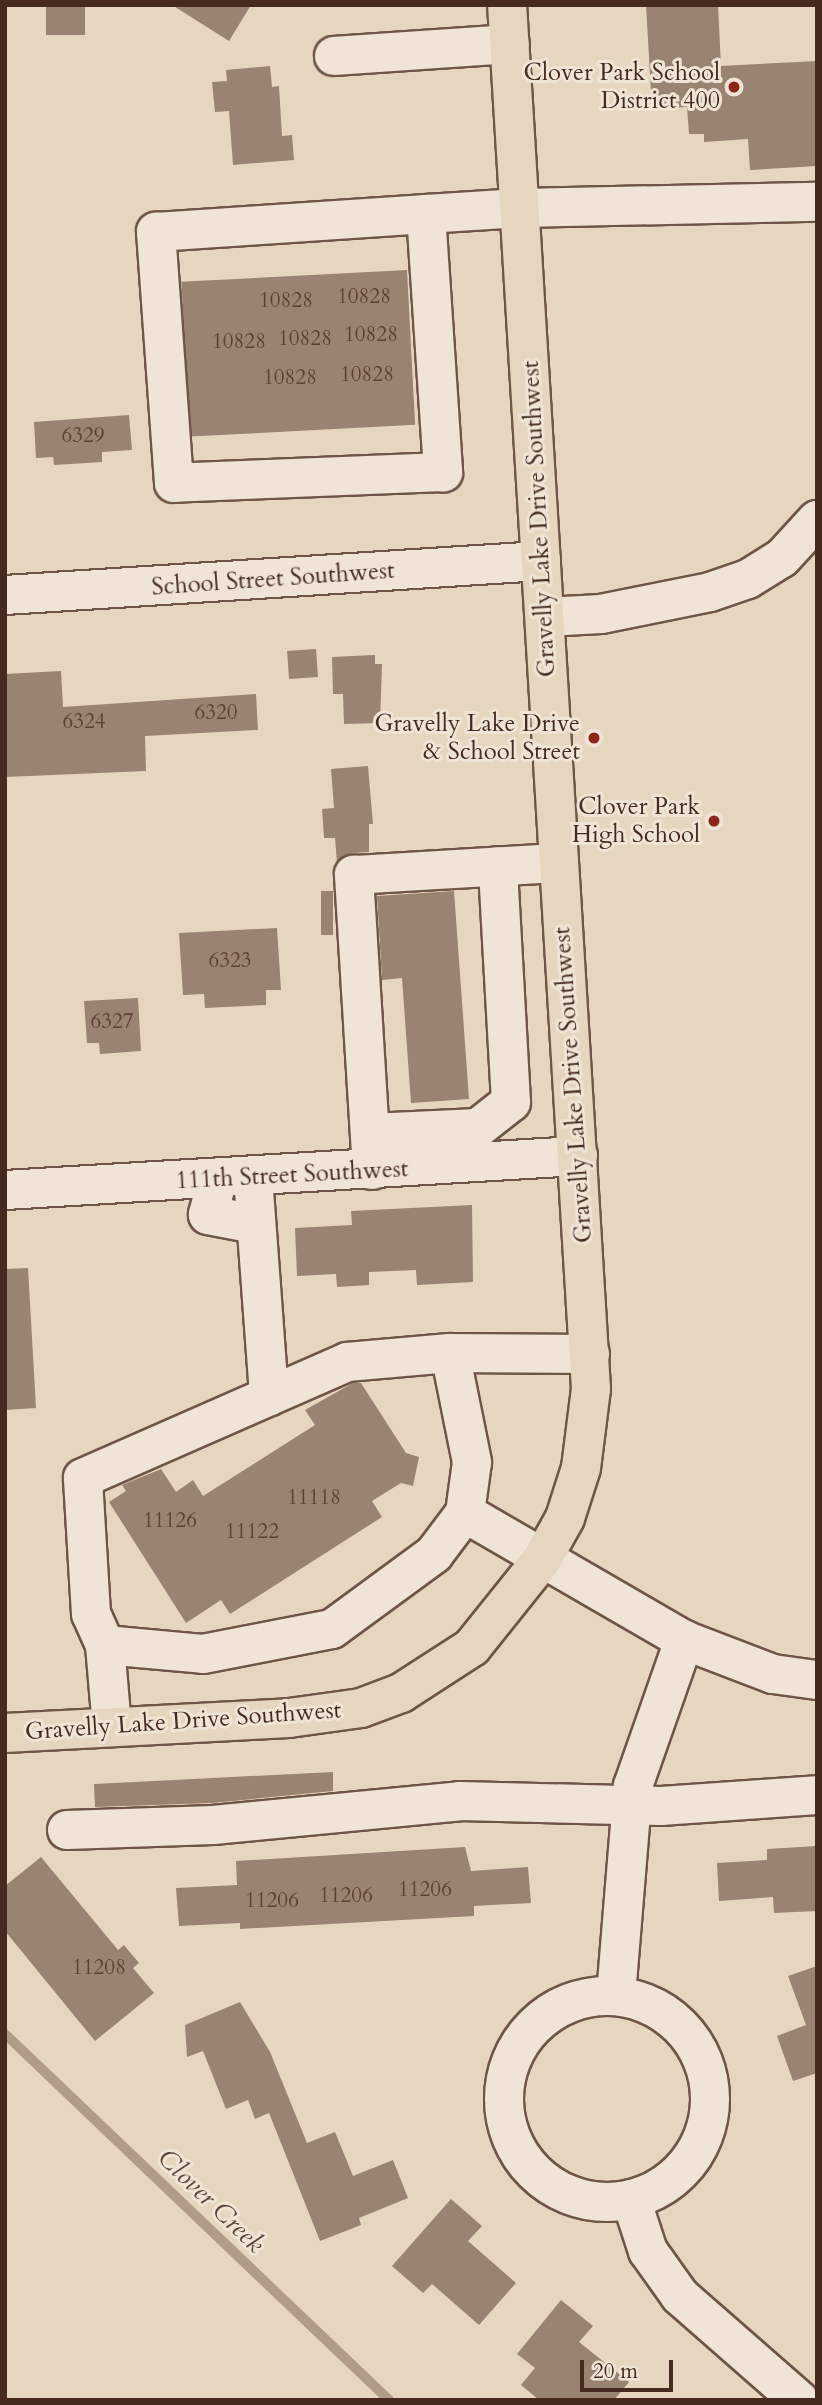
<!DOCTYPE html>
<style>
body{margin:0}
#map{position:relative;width:822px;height:2405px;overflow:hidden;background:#e6d6bf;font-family:Cardo,serif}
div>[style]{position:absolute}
.stream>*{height:10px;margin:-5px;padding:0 5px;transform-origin:5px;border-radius:5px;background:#b09c89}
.building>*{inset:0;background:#998372;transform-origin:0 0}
.roads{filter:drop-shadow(2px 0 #6e5547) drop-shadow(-2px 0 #6e5547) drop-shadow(0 2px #6e5547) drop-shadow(0 -2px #6e5547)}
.minor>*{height:38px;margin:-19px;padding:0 19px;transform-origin:19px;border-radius:19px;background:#efe4d5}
.minor>.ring{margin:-19px;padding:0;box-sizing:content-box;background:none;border:38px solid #efe4d5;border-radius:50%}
.major>*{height:38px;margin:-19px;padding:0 19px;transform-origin:19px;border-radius:19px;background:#e6d6bf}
.dots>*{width:19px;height:19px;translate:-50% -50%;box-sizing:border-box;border:4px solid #efe4d5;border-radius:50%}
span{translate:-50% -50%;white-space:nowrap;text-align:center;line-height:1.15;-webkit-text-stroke:6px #efe4d5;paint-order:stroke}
.number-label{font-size:21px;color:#5b4034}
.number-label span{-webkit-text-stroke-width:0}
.poi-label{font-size:24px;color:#462a1f}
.right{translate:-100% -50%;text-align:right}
.street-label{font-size:24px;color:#462a1f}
.water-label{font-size:26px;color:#60463a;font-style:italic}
.frame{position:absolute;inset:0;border:7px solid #462a1f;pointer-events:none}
.scale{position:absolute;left:580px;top:2360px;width:93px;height:32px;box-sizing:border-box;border:4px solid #462a1f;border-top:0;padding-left:9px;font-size:21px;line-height:24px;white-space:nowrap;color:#462a1f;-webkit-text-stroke:5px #efe4d5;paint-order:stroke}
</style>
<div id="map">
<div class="stream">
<div style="left:5px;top:2034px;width:530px;rotate:43.63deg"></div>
</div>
<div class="building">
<div style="left:46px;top:5px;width:39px;height:30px"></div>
<div style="clip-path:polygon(172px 5px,251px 5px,229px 41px)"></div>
<div style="clip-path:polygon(646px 5px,718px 5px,721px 66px,817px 61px,817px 166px,750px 170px,748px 139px,704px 142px,704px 134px,689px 134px,687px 107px,652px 109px)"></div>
<div style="clip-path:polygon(270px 66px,272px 87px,279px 86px,282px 136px,292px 135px,294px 160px,233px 165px,229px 111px,215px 112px,212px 82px,227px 81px,226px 70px)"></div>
<div style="left:407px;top:270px;width:155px;height:226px;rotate:87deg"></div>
<div style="clip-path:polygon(129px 415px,132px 450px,102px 452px,102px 462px,54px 465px,53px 457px,36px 458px,34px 422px)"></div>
<div style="left:316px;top:649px;width:28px;height:29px;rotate:86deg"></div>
<div style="clip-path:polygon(375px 655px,375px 664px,382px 664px,380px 723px,344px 724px,343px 694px,333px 694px,332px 657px)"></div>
<div style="clip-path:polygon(61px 671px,63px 707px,256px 694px,258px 730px,145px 736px,146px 771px,5px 777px,5px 674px)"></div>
<div style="clip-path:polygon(368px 766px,373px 824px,369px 824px,369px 852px,352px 853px,337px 863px,335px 838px,324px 838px,322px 809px,334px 808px,331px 769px)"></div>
<div style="left:321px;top:891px;width:12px;height:44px"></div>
<div style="clip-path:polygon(454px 891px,469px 1099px,411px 1103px,402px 978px,382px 980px,377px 896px)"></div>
<div style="clip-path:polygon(277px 928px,281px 990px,266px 990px,266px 1005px,205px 1008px,204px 994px,183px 995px,179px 933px)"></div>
<div style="clip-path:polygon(138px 998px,141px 1051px,100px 1054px,99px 1043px,87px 1043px,84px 1001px)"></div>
<div style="clip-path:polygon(472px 1205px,473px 1282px,417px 1285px,416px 1270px,369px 1272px,369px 1285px,337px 1287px,336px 1274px,297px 1276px,295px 1228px,352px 1225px,351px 1211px)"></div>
<div style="clip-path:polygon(28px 1268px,36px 1408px,5px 1410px,5px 1269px)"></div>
<div style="clip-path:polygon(353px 1383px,361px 1383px,406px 1453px,419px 1457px,413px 1486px,401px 1483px,372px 1501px,382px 1517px,230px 1614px,221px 1600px,186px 1623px,109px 1502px,126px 1491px,122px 1485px,161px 1469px,176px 1492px,193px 1480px,203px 1496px,315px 1425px,305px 1410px)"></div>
<div style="clip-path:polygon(333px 1772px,333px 1791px,212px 1803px,95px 1807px,94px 1784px)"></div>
<div style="clip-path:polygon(817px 1846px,817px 1911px,774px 1913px,773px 1897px,719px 1901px,717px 1863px,767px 1860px,767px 1849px)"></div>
<div style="clip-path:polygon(465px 1847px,471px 1871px,528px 1867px,531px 1903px,474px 1906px,474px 1916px,240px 1929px,240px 1923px,179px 1926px,176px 1888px,237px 1885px,236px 1861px)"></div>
<div style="clip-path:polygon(41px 1857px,118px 1950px,124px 1945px,139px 1963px,133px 1968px,154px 1993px,95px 2041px,5px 1931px,5px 1886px)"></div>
<div style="clip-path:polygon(817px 1966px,817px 2073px,793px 2081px,777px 2036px,806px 2025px,788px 1976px)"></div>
<div style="clip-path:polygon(240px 2002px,270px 2052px,307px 2143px,335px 2132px,353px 2176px,393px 2160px,408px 2198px,359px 2218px,361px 2225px,320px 2241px,269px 2113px,255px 2119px,248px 2100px,226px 2109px,203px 2051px,187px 2057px,185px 2025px)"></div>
<div style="clip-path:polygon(451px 2199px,482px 2226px,468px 2241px,516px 2283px,479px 2325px,432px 2284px,423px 2293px,392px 2266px)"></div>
<div style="clip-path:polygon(561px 2300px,593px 2326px,579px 2342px,629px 2382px,614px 2400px,539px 2400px,521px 2385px,535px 2368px,517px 2354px)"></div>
</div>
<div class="roads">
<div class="minor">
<div style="left:334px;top:56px;width:176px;rotate:-3.9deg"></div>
<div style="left:426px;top:214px;width:259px;rotate:86.2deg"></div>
<div style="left:443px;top:472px;width:269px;rotate:177.7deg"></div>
<div style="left:174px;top:483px;width:252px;rotate:-94.1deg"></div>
<div style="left:156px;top:232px;width:271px;rotate:-3.8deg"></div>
<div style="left:426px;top:214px;width:94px;rotate:-3.7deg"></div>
<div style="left:520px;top:208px;width:297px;rotate:-1.2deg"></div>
<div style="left:5px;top:595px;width:537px;rotate:-3.63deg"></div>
<div style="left:545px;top:617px;width:56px;rotate:-3.1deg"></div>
<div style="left:601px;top:614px;width:111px;rotate:-11.4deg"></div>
<div style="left:710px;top:592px;width:40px;rotate:-18.9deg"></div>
<div style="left:748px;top:579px;width:40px;rotate:-32deg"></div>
<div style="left:782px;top:558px;width:52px;rotate:-47.4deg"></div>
<div style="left:370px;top:1133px;width:108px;rotate:-2.7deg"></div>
<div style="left:478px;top:1128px;width:42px;rotate:-38.2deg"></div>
<div style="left:511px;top:1102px;width:236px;rotate:-93.2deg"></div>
<div style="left:372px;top:1170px;width:296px;rotate:-93.5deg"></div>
<div style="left:354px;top:875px;width:205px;rotate:-3.4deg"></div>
<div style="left:253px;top:1177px;width:220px;rotate:85.8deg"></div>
<div style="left:218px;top:1179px;width:37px;rotate:106deg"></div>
<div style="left:208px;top:1215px;width:48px;rotate:10.8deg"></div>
<div style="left:5px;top:1190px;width:574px;rotate:-3.4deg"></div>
<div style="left:465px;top:1513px;width:253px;rotate:30.1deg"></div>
<div style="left:684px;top:1640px;width:95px;rotate:20.9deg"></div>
<div style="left:773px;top:1674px;width:44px;rotate:7.8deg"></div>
<div style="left:105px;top:1645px;width:98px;rotate:5.2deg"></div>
<div style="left:203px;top:1654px;width:131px;rotate:-11deg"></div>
<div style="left:332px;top:1629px;width:127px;rotate:-36.3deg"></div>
<div style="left:434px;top:1554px;width:51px;rotate:-52.9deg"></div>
<div style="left:465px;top:1513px;width:51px;rotate:-82.2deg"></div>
<div style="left:472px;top:1462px;width:111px;rotate:-101.4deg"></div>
<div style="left:112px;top:1727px;width:82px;rotate:-94.9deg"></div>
<div style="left:105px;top:1645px;width:34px;rotate:-114deg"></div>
<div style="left:91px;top:1614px;width:136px;rotate:-93.4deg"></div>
<div style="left:83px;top:1478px;width:288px;rotate:-23.7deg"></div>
<div style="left:347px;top:1362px;width:103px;rotate:-5deg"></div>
<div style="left:450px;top:1353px;width:140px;rotate:0.4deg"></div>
<div style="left:67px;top:1830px;width:146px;rotate:-2deg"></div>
<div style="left:213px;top:1825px;width:248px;rotate:-5.5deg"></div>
<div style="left:460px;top:1801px;width:201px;rotate:1.4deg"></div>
<div style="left:661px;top:1806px;width:156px;rotate:-4deg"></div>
<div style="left:616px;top:1995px;width:210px;rotate:-85.3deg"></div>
<div style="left:633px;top:1786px;width:155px;rotate:-70.7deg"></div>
<div class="ring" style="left:504px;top:1996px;width:168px;height:168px"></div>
<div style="left:631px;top:2199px;width:55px;rotate:71.9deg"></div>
<div style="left:648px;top:2251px;width:55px;rotate:54.6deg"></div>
<div style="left:680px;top:2296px;width:158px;rotate:41.2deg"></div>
</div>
<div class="major">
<div style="left:5px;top:1733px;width:284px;rotate:-3deg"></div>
<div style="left:289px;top:1718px;width:73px;rotate:-7.9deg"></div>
<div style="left:361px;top:1708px;width:43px;rotate:-20.6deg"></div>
<div style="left:401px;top:1693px;width:85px;rotate:-32.9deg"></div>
<div style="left:472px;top:1647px;width:110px;rotate:-51.3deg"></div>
<div style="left:541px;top:1561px;width:49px;rotate:-60.8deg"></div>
<div style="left:565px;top:1518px;width:52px;rotate:-72.3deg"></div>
<div style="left:581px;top:1468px;width:80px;rotate:-82.8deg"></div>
<div style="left:591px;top:1389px;width:1387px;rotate:-93.47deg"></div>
</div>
</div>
<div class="dots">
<div style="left:734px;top:87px;background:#8f2418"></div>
<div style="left:594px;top:738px;background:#8f2418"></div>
<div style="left:714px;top:821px;background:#8f2418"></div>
</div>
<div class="number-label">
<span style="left:364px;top:297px">10828</span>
<span style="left:286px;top:301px">10828</span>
<span style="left:371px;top:335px">10828</span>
<span style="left:305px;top:339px">10828</span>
<span style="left:239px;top:342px">10828</span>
<span style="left:367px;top:375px">10828</span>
<span style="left:290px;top:378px">10828</span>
<span style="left:83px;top:436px">6329</span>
<span style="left:216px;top:713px">6320</span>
<span style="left:84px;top:722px">6324</span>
<span style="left:230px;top:961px">6323</span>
<span style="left:112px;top:1022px">6327</span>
<span style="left:314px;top:1498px">11118</span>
<span style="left:170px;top:1521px">11126</span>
<span style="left:252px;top:1532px">11122</span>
<span style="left:425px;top:1890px">11206</span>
<span style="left:346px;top:1896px">11206</span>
<span style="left:272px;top:1901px">11206</span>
<span style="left:99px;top:1968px">11208</span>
</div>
<div class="poi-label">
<span class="right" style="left:720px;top:87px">Clover Park School<br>District 400</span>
<span class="right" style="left:580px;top:738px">Gravelly Lake Drive<br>&amp; School Street</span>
<span class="right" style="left:700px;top:821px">Clover Park<br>High School</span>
</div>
<div class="street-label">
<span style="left:539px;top:519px;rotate:-93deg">Gravelly Lake Drive Southwest</span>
<span style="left:273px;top:579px;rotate:-4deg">School Street Southwest</span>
<span style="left:573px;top:1085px;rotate:-94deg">Gravelly Lake Drive Southwest</span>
<span style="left:292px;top:1175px;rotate:-3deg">111th Street Southwest</span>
<span style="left:183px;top:1721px;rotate:-4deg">Gravelly Lake Drive Southwest</span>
</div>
<div class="water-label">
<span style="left:211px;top:2201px;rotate:44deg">Clover Creek</span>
</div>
<div class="frame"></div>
<div class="scale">20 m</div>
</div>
